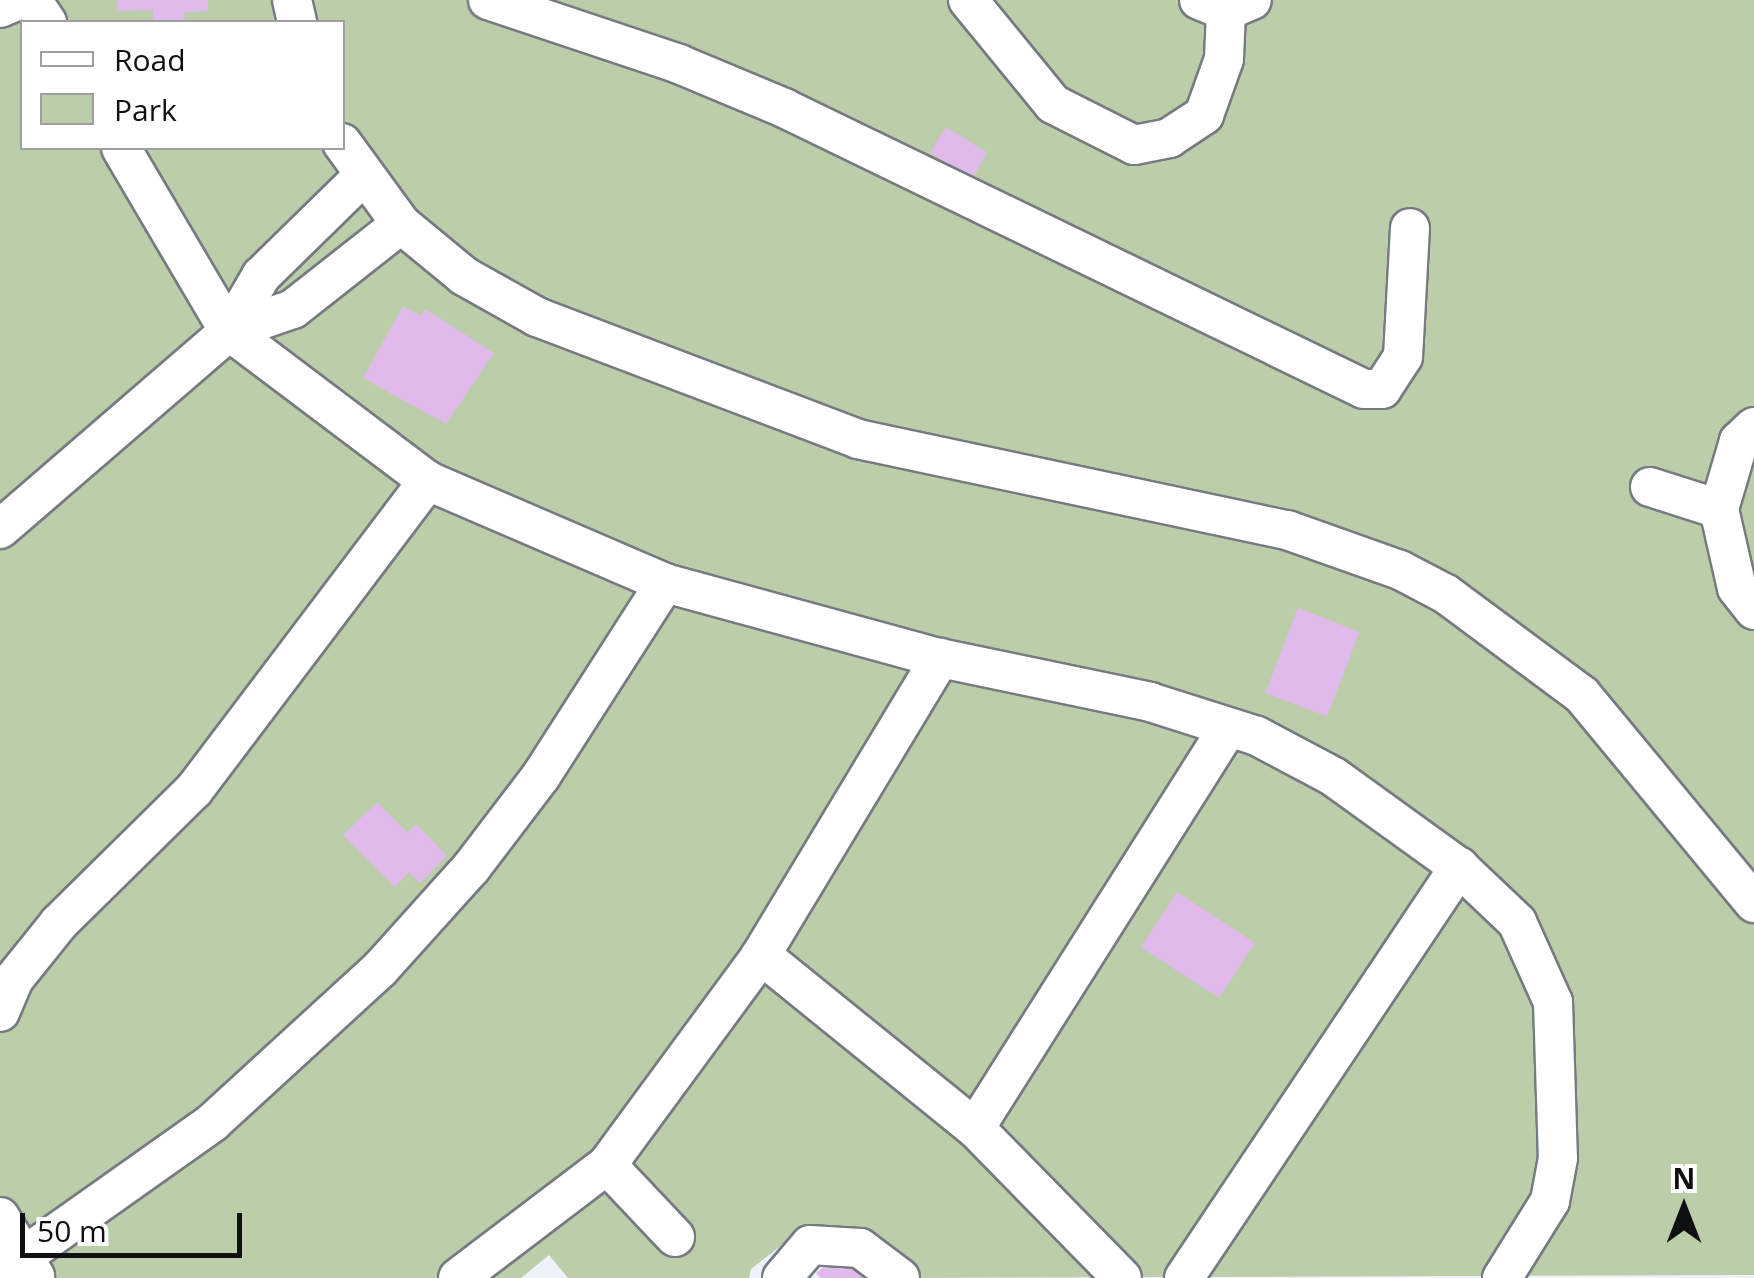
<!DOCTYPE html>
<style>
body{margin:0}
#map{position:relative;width:1754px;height:1278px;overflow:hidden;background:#eef2fa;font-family:"Open Sans",sans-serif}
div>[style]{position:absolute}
.green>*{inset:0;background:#bbcea9}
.building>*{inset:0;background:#e0baea;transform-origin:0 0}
.roads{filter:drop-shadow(2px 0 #767a81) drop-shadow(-2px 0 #767a81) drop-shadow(0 2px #767a81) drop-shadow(0 -2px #767a81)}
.minor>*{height:38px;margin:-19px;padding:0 19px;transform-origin:19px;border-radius:19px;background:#fff}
span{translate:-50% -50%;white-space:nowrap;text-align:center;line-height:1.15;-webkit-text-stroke:8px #fff;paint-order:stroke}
.legend{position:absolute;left:20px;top:20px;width:325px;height:130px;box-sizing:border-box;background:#fff;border:2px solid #9f9fa0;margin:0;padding:12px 18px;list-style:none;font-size:30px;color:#0f1012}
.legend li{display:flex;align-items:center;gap:20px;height:50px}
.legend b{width:50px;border:2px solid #9f9fa0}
.north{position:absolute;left:1634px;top:1158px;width:100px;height:100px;-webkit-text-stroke:8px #fff;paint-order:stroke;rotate:0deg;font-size:28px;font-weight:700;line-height:40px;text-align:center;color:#0f1012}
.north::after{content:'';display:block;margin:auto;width:35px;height:45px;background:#0f1012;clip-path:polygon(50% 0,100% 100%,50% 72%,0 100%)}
.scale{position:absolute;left:20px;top:1213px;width:222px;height:45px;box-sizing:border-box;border:5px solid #0f1012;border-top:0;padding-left:12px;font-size:30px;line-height:35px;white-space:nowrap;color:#0f1012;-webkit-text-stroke:8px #fff;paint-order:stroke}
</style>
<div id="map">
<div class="green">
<div style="clip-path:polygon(evenodd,0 0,1754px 0,1754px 1275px,909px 1278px,869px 1237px,836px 1225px,788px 1240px,751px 1269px,749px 1278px,568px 1278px,549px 1255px,521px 1278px,0 1278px,0 0,22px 22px,342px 22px,342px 148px,22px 148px,22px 22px)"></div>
</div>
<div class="building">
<div style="clip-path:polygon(117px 0,208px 0,208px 11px,184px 12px,185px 22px,153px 22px,153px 10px,117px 11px)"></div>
<div style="left:946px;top:127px;width:49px;height:30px;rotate:32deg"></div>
<div style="clip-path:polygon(403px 306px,422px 316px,425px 309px,494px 353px,446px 424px,363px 378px)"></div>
<div style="left:1298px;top:608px;width:66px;height:91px;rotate:21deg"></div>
<div style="clip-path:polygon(377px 802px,408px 833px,416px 824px,447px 856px,420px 883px,409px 872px,395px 887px,343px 835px)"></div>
<div style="left:1177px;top:892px;width:93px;height:66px;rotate:33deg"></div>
<div style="clip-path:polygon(844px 1250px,866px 1278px,820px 1278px,816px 1273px)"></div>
</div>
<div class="roads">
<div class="minor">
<div style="left:32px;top:0;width:27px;rotate:56deg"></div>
<div style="left:292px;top:0;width:23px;rotate:77deg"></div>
<div style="left:488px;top:0;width:201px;rotate:18.5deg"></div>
<div style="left:679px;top:64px;width:114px;rotate:22.7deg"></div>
<div style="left:784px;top:108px;width:644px;rotate:25.85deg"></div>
<div style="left:1364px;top:389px;width:18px"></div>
<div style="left:1382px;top:389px;width:38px;rotate:-57deg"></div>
<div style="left:1403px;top:357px;width:129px;rotate:-86.9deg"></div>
<div style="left:968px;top:0;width:134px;rotate:50.7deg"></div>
<div style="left:1053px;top:104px;width:91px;rotate:26.8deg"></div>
<div style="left:1134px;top:145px;width:36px;rotate:-11deg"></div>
<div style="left:1169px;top:138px;width:42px;rotate:-33.3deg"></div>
<div style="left:1204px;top:115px;width:59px;rotate:-70.3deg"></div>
<div style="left:1224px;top:59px;width:48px;rotate:-87.6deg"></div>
<div style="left:1199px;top:0;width:29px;rotate:22deg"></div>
<div style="left:1226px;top:11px;width:28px;rotate:-23deg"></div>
<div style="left:0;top:8px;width:21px;rotate:-23deg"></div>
<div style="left:342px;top:143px;width:100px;rotate:53.9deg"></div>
<div style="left:401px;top:224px;width:82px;rotate:39.5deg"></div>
<div style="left:464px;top:276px;width:84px;rotate:29.3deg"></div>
<div style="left:537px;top:317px;width:343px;rotate:20.8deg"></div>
<div style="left:858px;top:439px;width:439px;rotate:12deg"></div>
<div style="left:1287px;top:530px;width:120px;rotate:19.5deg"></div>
<div style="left:1400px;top:570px;width:52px;rotate:27.6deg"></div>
<div style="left:1446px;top:594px;width:169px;rotate:36.6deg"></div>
<div style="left:1582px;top:695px;width:270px;rotate:50.4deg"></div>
<div style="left:121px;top:148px;width:212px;rotate:59.5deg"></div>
<div style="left:229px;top:331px;width:249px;rotate:37deg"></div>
<div style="left:428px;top:481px;width:258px;rotate:23.3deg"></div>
<div style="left:665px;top:583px;width:285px;rotate:15.3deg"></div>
<div style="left:940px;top:658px;width:215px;rotate:11.8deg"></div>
<div style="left:1150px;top:702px;width:112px;rotate:17.6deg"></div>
<div style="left:1257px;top:736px;width:87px;rotate:28deg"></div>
<div style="left:1334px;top:777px;width:154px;rotate:35.8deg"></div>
<div style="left:1459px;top:867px;width:80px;rotate:43.5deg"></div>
<div style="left:1517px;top:922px;width:88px;rotate:65.8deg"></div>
<div style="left:1553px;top:1002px;width:156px;rotate:88.2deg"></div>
<div style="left:1558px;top:1158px;width:44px;rotate:100.5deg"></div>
<div style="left:1550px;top:1201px;width:91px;rotate:121.9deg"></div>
<div style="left:229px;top:331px;width:68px;rotate:-19deg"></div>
<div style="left:293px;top:309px;width:137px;rotate:-38.2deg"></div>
<div style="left:1754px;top:427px;width:21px;rotate:137deg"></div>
<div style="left:1739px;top:441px;width:71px;rotate:106.4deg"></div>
<div style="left:1719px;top:509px;width:81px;rotate:77.2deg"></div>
<div style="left:1737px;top:588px;width:28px;rotate:52deg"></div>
<div style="left:1650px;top:487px;width:72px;rotate:17.7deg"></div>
<div style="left:0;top:529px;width:303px;rotate:-40.8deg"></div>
<div style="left:229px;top:331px;width:64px;rotate:-59.8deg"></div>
<div style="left:261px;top:276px;width:144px;rotate:-44.4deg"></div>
<div style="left:761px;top:955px;width:275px;rotate:39deg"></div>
<div style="left:975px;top:1128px;width:210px;rotate:45.6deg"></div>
<div style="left:0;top:1012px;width:36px;rotate:-67deg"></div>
<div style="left:14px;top:979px;width:72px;rotate:-51.2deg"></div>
<div style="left:59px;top:923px;width:190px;rotate:-44.6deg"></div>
<div style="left:194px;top:790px;width:388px;rotate:-52.9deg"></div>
<div style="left:975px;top:1128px;width:473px;rotate:-57.7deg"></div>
<div style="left:607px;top:1165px;width:99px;rotate:46.6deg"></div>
<div style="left:0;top:1217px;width:69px;rotate:59.3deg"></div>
<div style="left:0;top:1273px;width:261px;rotate:-35.3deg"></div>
<div style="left:213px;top:1122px;width:226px;rotate:-42.5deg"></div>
<div style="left:380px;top:969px;width:136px;rotate:-48deg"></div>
<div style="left:471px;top:868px;width:116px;rotate:-52.7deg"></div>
<div style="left:541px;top:776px;width:229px;rotate:-57.3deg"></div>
<div style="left:458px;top:1278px;width:187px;rotate:-37.2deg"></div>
<div style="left:607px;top:1165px;width:260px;rotate:-53.7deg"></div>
<div style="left:761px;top:955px;width:347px;rotate:-58.9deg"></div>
<div style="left:782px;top:1278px;width:43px;rotate:-49.7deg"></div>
<div style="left:810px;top:1245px;width:50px;rotate:3.4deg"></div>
<div style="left:860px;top:1248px;width:50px;rotate:36.9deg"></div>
<div style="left:1184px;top:1278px;width:495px;rotate:-56.2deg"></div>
</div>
</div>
<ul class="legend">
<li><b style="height:12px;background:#fff"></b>Road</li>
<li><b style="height:28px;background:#bbcea9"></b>Park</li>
</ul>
<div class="north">N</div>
<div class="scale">50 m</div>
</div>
